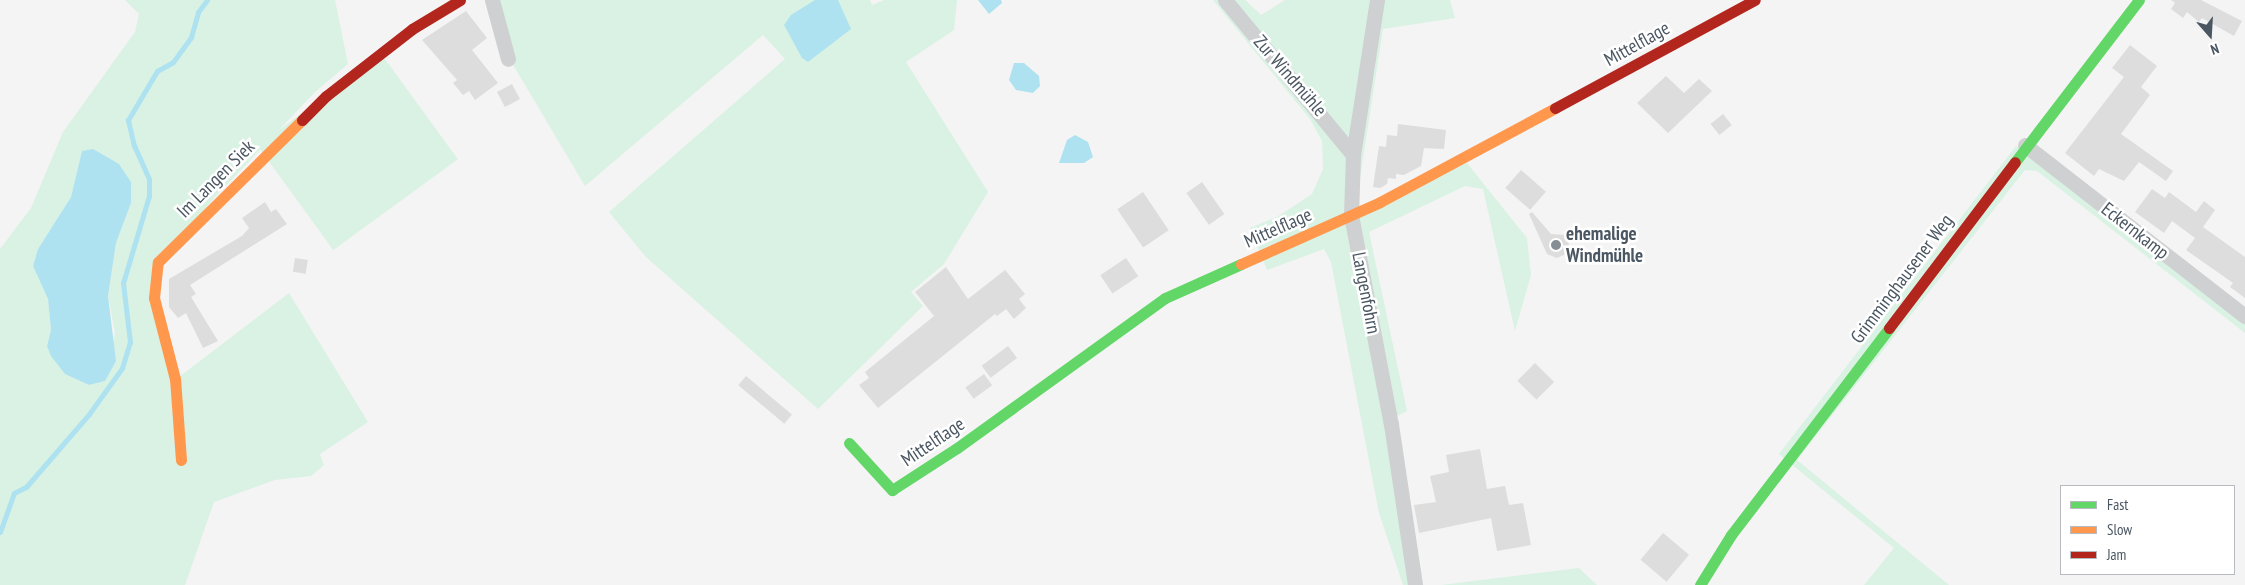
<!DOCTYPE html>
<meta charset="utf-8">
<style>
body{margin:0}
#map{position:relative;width:2245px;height:585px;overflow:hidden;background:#f4f4f4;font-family:"PT Sans Narrow",sans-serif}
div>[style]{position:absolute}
.green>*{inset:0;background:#d9f2e3;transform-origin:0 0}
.water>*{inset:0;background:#aee2f0}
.stream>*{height:5px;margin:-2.5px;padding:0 2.5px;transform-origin:2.5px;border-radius:2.5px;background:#aee2f0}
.building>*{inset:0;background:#ddddde;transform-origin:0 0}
.street>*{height:15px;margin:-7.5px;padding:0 7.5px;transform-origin:7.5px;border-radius:7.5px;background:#ced0d2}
.fast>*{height:11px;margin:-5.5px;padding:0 5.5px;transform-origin:5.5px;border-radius:5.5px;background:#63d668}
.slow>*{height:11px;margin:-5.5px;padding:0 5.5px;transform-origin:5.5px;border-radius:5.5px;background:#ff974d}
.jam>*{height:11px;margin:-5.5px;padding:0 5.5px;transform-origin:5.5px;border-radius:5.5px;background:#b3261e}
.dots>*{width:14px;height:14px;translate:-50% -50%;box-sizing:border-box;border:2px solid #fff;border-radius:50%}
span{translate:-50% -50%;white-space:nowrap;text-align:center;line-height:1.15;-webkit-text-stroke:5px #fff;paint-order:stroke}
.street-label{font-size:19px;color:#4a5661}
.poi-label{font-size:19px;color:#4a5661;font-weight:700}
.left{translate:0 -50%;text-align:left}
.legend{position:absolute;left:2060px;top:485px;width:175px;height:90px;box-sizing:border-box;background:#fff;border:1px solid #b7bbc0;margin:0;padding:6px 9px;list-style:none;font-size:15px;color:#4a5661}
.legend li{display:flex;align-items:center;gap:10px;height:25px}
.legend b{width:25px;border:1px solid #b7bbc0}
.north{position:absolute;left:2185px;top:10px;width:50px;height:50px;-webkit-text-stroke:4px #fff;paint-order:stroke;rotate:161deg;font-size:14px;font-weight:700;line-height:20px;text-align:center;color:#4a5661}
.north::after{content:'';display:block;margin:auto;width:18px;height:22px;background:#4a5661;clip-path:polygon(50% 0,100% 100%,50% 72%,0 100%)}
</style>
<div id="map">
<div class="green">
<div style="clip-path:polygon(evenodd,125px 0,335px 0,348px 64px,315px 92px,214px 198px,160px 264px,158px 296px,179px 377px,289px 293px,368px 422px,320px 454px,324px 465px,311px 476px,275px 480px,214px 502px,185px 585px,0 585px,0 249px,31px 208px,63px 132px,135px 32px,139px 14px,125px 0,82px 151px,131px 203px,116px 243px,108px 296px,115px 333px,105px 381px,89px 385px,65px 374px,47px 346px,51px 330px,48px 299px,33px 266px,38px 249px,71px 197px,82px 151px)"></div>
<div style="clip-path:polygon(497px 0,870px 0,872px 5px,884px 0,957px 0,954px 30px,906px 62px,988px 192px,944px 264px,911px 292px,923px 306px,818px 409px,646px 257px,609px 212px,785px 59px,763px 35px,585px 186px,509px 58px)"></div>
<div style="clip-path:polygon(1213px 0,1245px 0,1261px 15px,1285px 0,1450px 0,1455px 18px,1383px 29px,1358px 191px,1359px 216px,1467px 163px,1527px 238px,1531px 275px,1515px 331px,1483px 189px,1465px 186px,1369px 232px,1407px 411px,1397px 416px,1423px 585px,1403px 585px,1379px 513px,1331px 262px,1324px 249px,1267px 270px,1250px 228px,1277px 217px,1312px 194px,1323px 169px,1322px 141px,1310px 119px)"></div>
<div style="left:382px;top:55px;width:129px;height:154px;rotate:54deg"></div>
<div style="clip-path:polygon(2016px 146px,2245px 322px,2245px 333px,2037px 171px,2025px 170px,1797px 460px,1949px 585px,1864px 585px,1894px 548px,1779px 454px)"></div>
<div style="clip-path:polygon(1579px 568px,1597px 585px,1441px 585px)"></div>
</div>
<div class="water">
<div style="clip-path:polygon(815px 0,838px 0,851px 29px,808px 62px,802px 58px,784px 25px,791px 15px)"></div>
<div style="clip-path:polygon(978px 0,1001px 0,1002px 3px,989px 14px)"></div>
<div style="clip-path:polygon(1014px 63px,1024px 63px,1039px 76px,1040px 86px,1033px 93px,1016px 90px,1009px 80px)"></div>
<div style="clip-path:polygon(1075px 135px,1088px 142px,1093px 157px,1084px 163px,1059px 163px,1067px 140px)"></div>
<div style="clip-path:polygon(93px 149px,119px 164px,131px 182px,131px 203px,116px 243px,108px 296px,116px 361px,105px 381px,89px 385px,65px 374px,51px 356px,47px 346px,51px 330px,48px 299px,33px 266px,38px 249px,71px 197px,82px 151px)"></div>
</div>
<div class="stream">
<div style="left:0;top:532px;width:41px;rotate:-70.3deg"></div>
<div style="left:14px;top:493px;width:13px;rotate:-27deg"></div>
<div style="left:26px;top:487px;width:96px;rotate:-49.2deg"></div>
<div style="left:89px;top:414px;width:57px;rotate:-54.3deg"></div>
<div style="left:122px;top:368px;width:27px;rotate:-73deg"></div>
<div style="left:130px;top:342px;width:59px;rotate:-96.8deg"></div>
<div style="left:123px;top:283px;width:91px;rotate:-73.4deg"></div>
<div style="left:149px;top:196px;width:17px;rotate:-90deg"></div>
<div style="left:149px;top:179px;width:36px;rotate:-114deg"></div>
<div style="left:134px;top:146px;width:27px;rotate:-103deg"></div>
<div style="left:128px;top:120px;width:57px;rotate:-59.4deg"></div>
<div style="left:157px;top:71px;width:18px;rotate:-29deg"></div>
<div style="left:173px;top:62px;width:31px;rotate:-54deg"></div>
<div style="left:191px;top:37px;width:26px;rotate:-74deg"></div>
<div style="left:198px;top:12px;width:15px;rotate:-53deg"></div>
</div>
<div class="building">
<div style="clip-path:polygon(2171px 0,2201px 0,2242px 21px,2234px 36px,2202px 18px,2199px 22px,2187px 12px,2183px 18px,2171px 9px,2175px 3px)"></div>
<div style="clip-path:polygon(466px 11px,487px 38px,472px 50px,498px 83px,475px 100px,469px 91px,463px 95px,453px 83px,457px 80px,422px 40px)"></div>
<div style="clip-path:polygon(2130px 45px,2157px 66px,2141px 87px,2150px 95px,2121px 134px,2173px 171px,2166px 181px,2139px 162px,2124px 181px,2099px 169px,2094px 176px,2065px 153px,2124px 77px,2112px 68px)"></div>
<div style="clip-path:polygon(1666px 76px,1684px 93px,1699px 79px,1712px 91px,1668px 133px,1637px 103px)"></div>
<div style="left:512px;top:84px;width:17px;height:17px;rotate:62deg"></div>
<div style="left:1723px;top:114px;width:14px;height:16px;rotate:51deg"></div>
<div style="clip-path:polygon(1398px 124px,1446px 130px,1444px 149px,1424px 148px,1421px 166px,1404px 175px,1396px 174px,1396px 179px,1388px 178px,1387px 184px,1380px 188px,1373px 187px,1379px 146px,1386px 147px,1387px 135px,1397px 136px)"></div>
<div style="left:1521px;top:170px;width:33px;height:24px;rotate:41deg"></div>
<div style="left:1202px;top:182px;width:39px;height:19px;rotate:55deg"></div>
<div style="clip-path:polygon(2152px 189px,2165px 198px,2169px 192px,2196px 212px,2204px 201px,2215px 210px,2203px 227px,2245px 257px,2245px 298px,2230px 287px,2233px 283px,2186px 250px,2195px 238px,2172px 221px,2164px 233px,2135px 212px)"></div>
<div style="left:1143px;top:192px;width:46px;height:31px;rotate:56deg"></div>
<div style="clip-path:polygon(265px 202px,271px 212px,276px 209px,287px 224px,190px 285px,196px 294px,191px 297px,218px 341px,203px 348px,186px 313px,178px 318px,169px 307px,169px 279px,242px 236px,249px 228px,242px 218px)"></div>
<div style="clip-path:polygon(1532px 212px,1551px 234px,1565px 235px,1569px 244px,1566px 254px,1557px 258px,1547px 254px,1529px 214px)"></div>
<div style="left:295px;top:258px;width:13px;height:14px;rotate:9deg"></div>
<div style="left:1126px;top:258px;width:22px;height:31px;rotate:56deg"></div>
<div style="clip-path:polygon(946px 267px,968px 299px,1005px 270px,1025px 294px,1019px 299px,1026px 308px,1014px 319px,1006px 309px,997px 316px,995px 314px,878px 408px,859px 385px,869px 378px,865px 372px,934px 316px,915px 292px)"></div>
<div style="left:1008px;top:346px;width:15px;height:33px;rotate:53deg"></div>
<div style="left:1535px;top:363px;width:27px;height:25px;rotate:45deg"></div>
<div style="left:984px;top:374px;width:14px;height:23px;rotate:54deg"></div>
<div style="left:746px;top:376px;width:60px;height:12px;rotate:40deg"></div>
<div style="clip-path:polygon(1480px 449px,1487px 489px,1505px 486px,1509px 505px,1523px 503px,1531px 545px,1497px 551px,1491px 518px,1419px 533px,1414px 505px,1436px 502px,1430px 476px,1449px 472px,1446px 455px)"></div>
<div style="left:1663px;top:533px;width:34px;height:35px;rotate:40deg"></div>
</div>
<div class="street">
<div style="left:492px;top:0;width:61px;rotate:74.8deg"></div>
<div style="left:1225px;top:0;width:201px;rotate:50.4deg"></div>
<div style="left:1377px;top:0;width:157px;rotate:98.8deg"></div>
<div style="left:1353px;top:155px;width:60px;rotate:91.9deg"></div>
<div style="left:1351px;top:215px;width:213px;rotate:79.2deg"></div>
<div style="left:1391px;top:424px;width:163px;rotate:81.5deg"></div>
<div style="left:2025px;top:145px;width:279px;rotate:37.9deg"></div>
</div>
<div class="fast">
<div style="left:2015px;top:162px;width:204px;rotate:-52.6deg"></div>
<div style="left:849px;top:443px;width:64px;rotate:47.5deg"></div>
<div style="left:892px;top:490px;width:77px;rotate:-32.9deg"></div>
<div style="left:957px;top:448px;width:256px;rotate:-35.8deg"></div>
<div style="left:1165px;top:298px;width:83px;rotate:-24.1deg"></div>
<div style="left:1700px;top:585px;width:59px;rotate:-58.2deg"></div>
<div style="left:1731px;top:535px;width:260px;rotate:-52.6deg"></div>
</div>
<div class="slow">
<div style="left:1241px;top:264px;width:152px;rotate:-24deg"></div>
<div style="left:1380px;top:202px;width:199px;rotate:-28.2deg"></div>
<div style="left:181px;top:460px;width:81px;rotate:-94.2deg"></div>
<div style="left:175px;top:379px;width:84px;rotate:-104.5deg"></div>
<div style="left:154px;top:298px;width:36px;rotate:-84deg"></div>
<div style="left:158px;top:262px;width:202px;rotate:-44.6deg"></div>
</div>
<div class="jam">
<div style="left:1555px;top:108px;width:227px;rotate:-28.4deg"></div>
<div style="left:302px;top:120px;width:34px;rotate:-45deg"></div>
<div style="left:326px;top:96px;width:109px;rotate:-37.9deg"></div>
<div style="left:412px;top:29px;width:56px;rotate:-31.1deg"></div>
<div style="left:1889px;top:328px;width:208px;rotate:-52.8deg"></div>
</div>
<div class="dots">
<div style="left:1556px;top:245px;background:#868d94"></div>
</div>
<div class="street-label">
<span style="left:1637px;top:44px;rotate:-29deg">Mittelflage</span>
<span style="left:1290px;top:76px;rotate:49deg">Zur Windmühle</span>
<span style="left:216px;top:179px;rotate:-45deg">Im Langen Siek</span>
<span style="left:1278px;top:228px;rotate:-24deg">Mittelflage</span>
<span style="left:2135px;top:231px;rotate:38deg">Eckernkamp</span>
<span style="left:1902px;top:279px;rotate:-53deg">Grimminghausener Weg</span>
<span style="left:1366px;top:293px;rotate:79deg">Langenfohrn</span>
<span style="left:933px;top:442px;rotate:-34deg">Mittelflage</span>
</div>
<div class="poi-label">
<span class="left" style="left:1566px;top:245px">ehemalige<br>Windmühle</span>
</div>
<ul class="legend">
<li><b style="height:6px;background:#63d668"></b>Fast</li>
<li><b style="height:6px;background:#ff974d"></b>Slow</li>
<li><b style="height:6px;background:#b3261e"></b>Jam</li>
</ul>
<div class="north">N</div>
</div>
